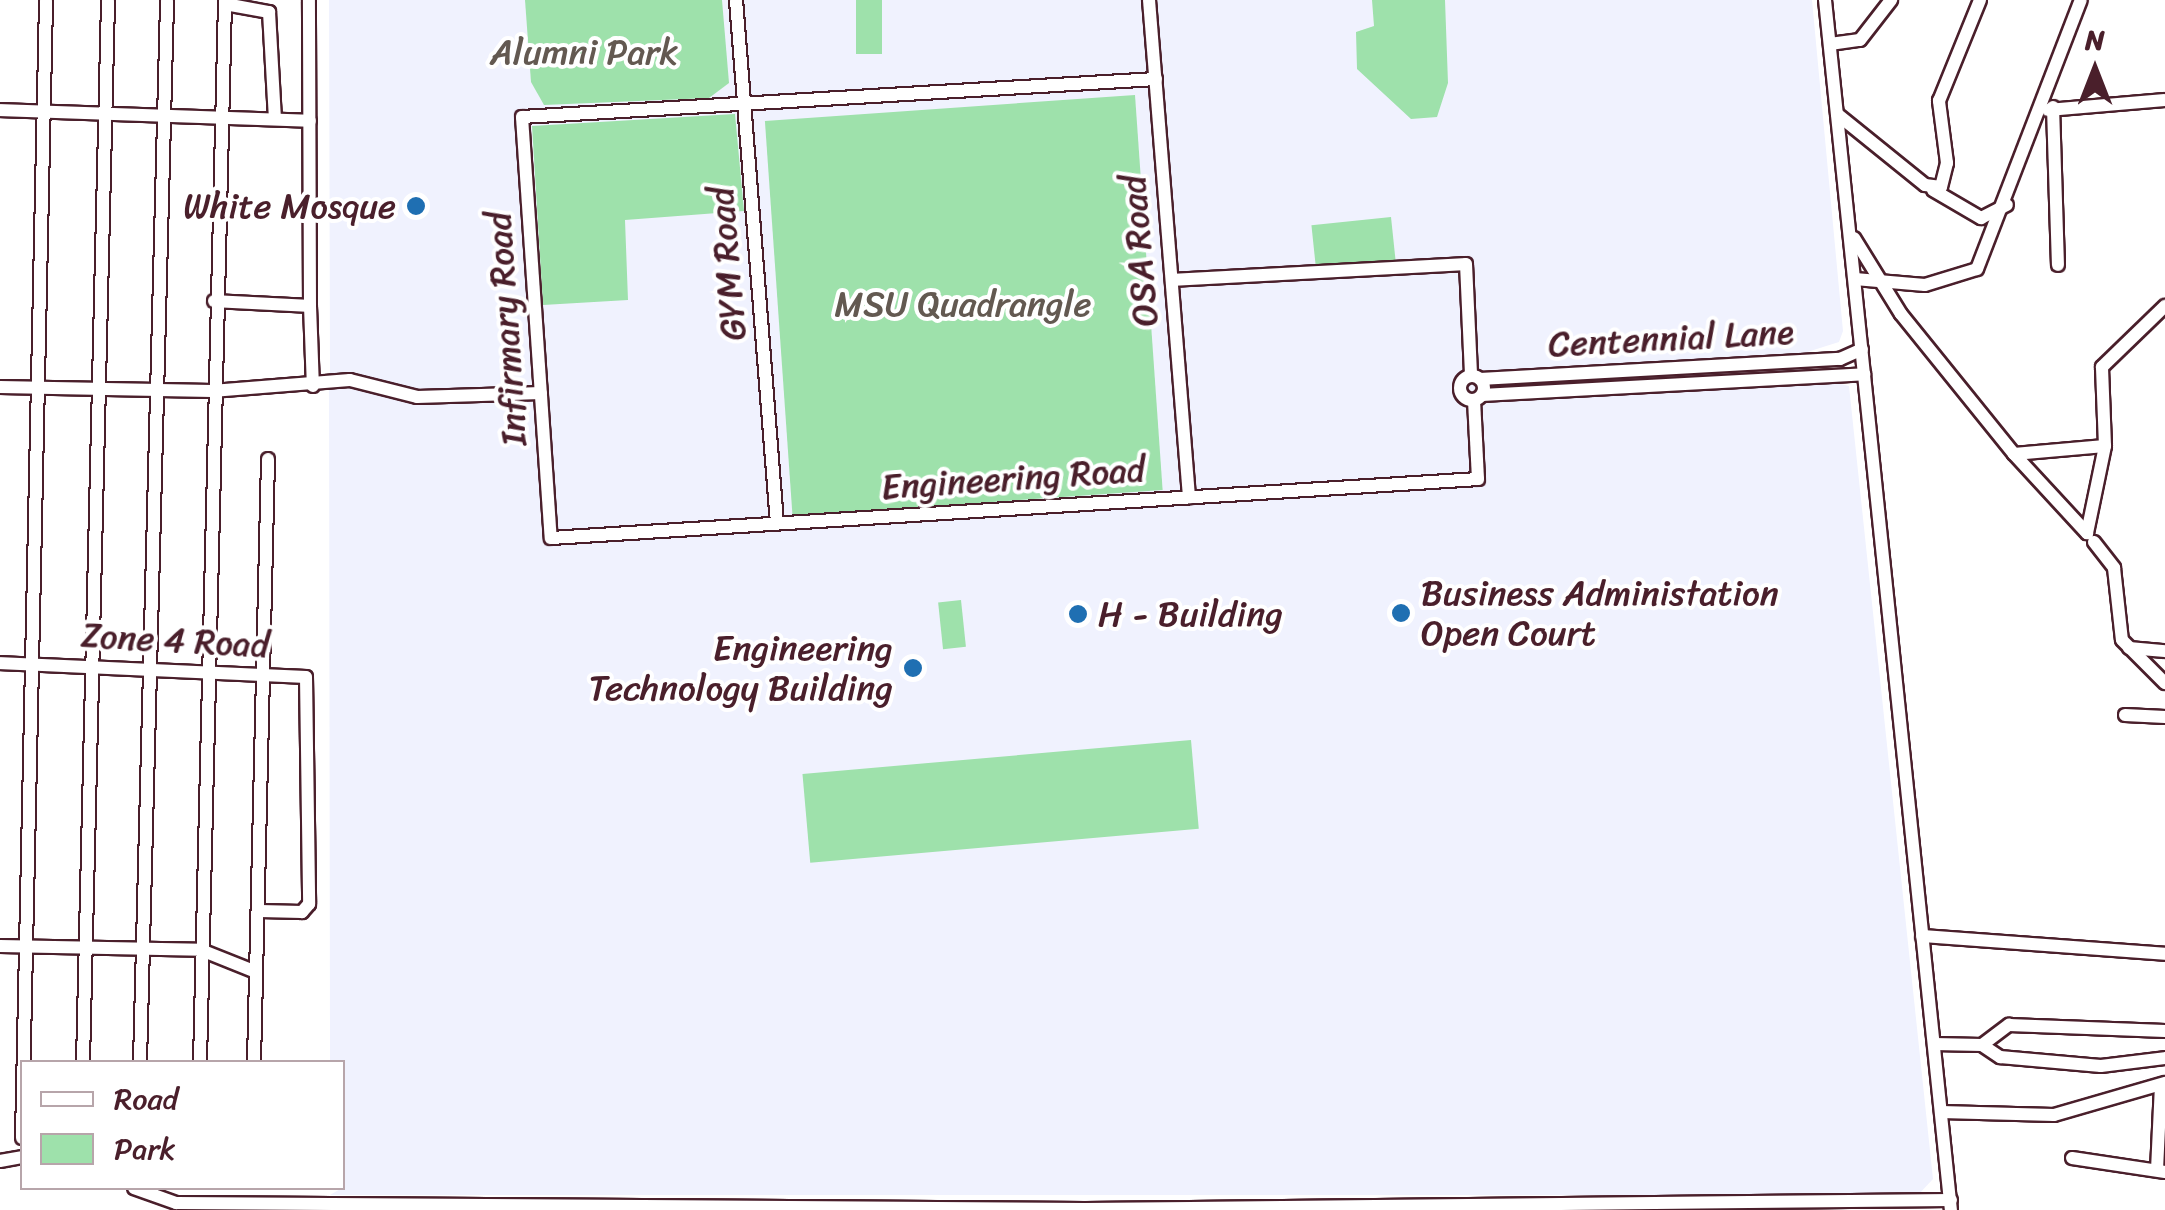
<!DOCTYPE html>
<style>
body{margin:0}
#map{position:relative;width:2165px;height:1210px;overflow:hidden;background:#fff;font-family:Sriracha,sans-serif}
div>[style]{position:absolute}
.built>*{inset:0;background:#f0f2fe}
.green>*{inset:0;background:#9ee1ab;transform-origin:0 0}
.roads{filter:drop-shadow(2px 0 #4a1f2b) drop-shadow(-2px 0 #4a1f2b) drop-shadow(0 2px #4a1f2b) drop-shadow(0 -2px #4a1f2b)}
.minor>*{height:12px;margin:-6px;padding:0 6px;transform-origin:6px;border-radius:6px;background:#fff}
.minor>.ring{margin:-6px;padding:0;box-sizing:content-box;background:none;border:12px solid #fff;border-radius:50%}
.dots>*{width:28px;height:28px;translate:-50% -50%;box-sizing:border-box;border:5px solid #fff;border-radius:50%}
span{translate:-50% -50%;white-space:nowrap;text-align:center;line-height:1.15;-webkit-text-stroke:8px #fff;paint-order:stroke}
.park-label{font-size:35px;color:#635951}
.poi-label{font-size:35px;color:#4a1f2b}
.right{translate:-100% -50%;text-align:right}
.left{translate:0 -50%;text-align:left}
.street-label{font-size:35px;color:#4a1f2b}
.legend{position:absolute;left:20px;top:1060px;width:325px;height:130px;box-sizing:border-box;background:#fff;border:2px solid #b7a5aa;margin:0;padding:12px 18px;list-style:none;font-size:30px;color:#4a1f2b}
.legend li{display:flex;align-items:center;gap:20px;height:50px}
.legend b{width:50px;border:2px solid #b7a5aa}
.north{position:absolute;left:2045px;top:20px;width:100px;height:100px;-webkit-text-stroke:8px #fff;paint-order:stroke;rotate:0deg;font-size:28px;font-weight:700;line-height:40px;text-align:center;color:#4a1f2b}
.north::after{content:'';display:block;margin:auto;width:35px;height:45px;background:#4a1f2b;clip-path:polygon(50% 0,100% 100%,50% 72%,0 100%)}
</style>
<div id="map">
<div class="built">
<div style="clip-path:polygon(329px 0,1812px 0,1843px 331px,1839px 342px,1804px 353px,1805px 375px,1849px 386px,1933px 1179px,1918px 1195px,330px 1195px,342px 1188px,342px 1062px,330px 1062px,329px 388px,350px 380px,330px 375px)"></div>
</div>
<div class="green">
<div style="clip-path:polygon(525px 0,722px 0,729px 83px,709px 98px,544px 105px,531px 82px)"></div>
<div style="left:856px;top:0;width:26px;height:54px"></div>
<div style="clip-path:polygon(1372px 0,1445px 0,1448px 83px,1437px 117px,1411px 119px,1357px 69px,1356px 32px,1374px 26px)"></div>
<div style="left:1135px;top:95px;width:396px;height:371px;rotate:86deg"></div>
<div style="clip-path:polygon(735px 114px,744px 211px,625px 220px,628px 300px,543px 305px,532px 126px)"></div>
<div style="left:1391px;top:217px;width:49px;height:80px;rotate:84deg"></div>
<div style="left:961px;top:600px;width:47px;height:23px;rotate:84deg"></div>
<div style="left:1191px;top:740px;width:89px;height:390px;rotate:85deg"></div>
</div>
<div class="roads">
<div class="minor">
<div style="left:736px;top:0;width:525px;rotate:85.52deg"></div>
<div style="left:1149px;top:0;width:499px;rotate:85.4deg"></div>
<div style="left:1825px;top:0;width:1217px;rotate:84.06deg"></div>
<div style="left:225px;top:4px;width:45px;rotate:10.3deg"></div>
<div style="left:269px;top:12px;width:107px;rotate:86.8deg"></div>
<div style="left:1830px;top:44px;width:30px;rotate:-8deg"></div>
<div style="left:1860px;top:40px;width:51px;rotate:-52.2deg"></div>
<div style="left:1156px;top:79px;width:635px;rotate:176.57deg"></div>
<div style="left:522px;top:117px;width:422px;rotate:86.1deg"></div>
<div style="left:551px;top:538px;width:929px;rotate:-3.64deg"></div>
<div style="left:1478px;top:479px;width:79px;rotate:-92.9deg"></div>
<div style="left:2053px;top:107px;width:158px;rotate:88.2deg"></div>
<div style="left:0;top:110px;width:310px;rotate:2deg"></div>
<div style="left:2048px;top:110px;width:117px;rotate:-4.9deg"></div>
<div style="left:1837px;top:114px;width:113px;rotate:38.9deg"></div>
<div style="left:1925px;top:185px;width:16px;rotate:7deg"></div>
<div style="left:1941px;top:187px;width:25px;rotate:-76deg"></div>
<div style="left:1947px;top:163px;width:63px;rotate:-97.4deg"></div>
<div style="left:1939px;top:101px;width:109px;rotate:-67.9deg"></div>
<div style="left:1933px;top:190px;width:56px;rotate:30.3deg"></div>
<div style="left:1981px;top:218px;width:29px;rotate:-27deg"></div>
<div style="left:1854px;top:238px;width:89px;rotate:58.3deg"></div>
<div style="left:1901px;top:314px;width:180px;rotate:51.1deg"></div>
<div style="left:2014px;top:454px;width:91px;rotate:-5deg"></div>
<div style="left:1855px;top:279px;width:70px;rotate:4.9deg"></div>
<div style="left:1925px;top:285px;width:54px;rotate:-17.1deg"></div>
<div style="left:1977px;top:269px;width:288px;rotate:-68.9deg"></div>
<div style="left:1172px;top:280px;width:294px;rotate:-3.1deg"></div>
<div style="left:1466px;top:264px;width:112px;rotate:87.4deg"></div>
<div style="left:214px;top:301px;width:96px;rotate:3deg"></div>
<div style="left:310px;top:306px;width:306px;rotate:-90.2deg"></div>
<div style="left:310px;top:306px;width:80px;rotate:87.9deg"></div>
<div class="ring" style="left:1460px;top:376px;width:12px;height:12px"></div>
<div style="left:1480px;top:379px;width:361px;rotate:-3.2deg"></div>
<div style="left:1840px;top:359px;width:24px;rotate:-24deg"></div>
<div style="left:0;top:387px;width:212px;rotate:1.1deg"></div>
<div style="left:212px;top:391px;width:138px;rotate:-4.6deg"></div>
<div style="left:350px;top:380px;width:69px;rotate:14.2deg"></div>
<div style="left:417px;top:397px;width:124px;rotate:-1.8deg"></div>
<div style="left:1482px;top:395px;width:383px;rotate:-3.1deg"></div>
<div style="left:2014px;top:454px;width:108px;rotate:47.3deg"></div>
<div style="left:2087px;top:533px;width:89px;rotate:-78.3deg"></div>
<div style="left:2105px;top:446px;width:79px;rotate:-92.2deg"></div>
<div style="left:2102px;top:367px;width:88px;rotate:-44.1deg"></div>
<div style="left:2094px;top:542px;width:33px;rotate:52deg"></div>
<div style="left:2114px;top:568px;width:72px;rotate:83.7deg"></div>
<div style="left:2122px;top:640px;width:61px;rotate:45deg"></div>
<div style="left:2129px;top:648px;width:36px;rotate:5deg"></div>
<div style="left:0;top:663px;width:306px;rotate:2.6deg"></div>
<div style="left:306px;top:677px;width:227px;rotate:89.2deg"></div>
<div style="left:309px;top:904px;width:11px;rotate:131deg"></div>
<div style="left:302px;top:912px;width:42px;rotate:-178.6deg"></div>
<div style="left:2125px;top:715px;width:40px;rotate:2.9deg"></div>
<div style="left:1922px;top:936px;width:244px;rotate:4.2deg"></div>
<div style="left:0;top:946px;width:201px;rotate:1.1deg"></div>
<div style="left:201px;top:950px;width:59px;rotate:21.8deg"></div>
<div style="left:1934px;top:1044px;width:48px;rotate:1.2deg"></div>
<div style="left:1982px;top:1045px;width:34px;rotate:-37deg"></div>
<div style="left:2009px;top:1025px;width:156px;rotate:2.2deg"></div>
<div style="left:1982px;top:1045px;width:22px;rotate:34deg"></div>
<div style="left:2000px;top:1057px;width:101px;rotate:5.1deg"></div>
<div style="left:2101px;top:1066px;width:64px;rotate:-7.1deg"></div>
<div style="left:83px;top:1062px;width:1062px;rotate:-88.65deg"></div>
<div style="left:140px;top:1062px;width:1062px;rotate:-88.54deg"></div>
<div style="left:200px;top:1062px;width:1062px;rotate:-88.65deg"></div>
<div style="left:254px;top:1062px;width:603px;rotate:-88.67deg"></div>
<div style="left:1941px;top:1112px;width:113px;rotate:1.5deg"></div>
<div style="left:2054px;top:1115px;width:116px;rotate:-16.1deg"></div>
<div style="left:22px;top:1138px;width:1138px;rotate:-88.79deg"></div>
<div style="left:2072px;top:1158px;width:94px;rotate:8.6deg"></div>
<div style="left:0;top:1161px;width:22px;rotate:-10deg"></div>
<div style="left:2157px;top:1170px;width:85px;rotate:-87.3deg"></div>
<div style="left:134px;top:1188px;width:45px;rotate:19.7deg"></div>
<div style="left:176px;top:1203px;width:909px;rotate:0.38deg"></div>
<div style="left:1085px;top:1209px;width:866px;rotate:-0.6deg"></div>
</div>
</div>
<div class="dots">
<div style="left:416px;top:206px;background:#1f6fb2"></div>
<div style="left:1401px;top:613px;background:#1f6fb2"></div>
<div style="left:1078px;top:614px;background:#1f6fb2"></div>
<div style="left:913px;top:668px;background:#1f6fb2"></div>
</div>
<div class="park-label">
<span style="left:584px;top:52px">Alumni Park</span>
<span style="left:963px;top:304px">MSU Quadrangle</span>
</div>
<div class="poi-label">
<span class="right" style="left:396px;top:206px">White Mosque</span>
<span class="left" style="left:1421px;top:613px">Business Administation<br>Open Court</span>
<span class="left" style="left:1098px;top:614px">H - Building</span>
<span class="right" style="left:893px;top:668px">Engineering<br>Technology Building</span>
</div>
<div class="street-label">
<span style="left:1139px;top:251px;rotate:-95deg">OSA Road</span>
<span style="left:727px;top:264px;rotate:-95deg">GYM Road</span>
<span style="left:506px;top:329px;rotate:-94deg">Infirmary Road</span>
<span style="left:1671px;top:338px;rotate:-3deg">Centennial Lane</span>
<span style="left:1013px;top:478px;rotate:-4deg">Engineering Road</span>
<span style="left:175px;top:640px;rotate:3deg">Zone 4 Road</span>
</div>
<ul class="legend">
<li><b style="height:12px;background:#fff"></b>Road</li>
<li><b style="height:28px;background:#9ee1ab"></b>Park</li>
</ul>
<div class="north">N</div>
</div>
